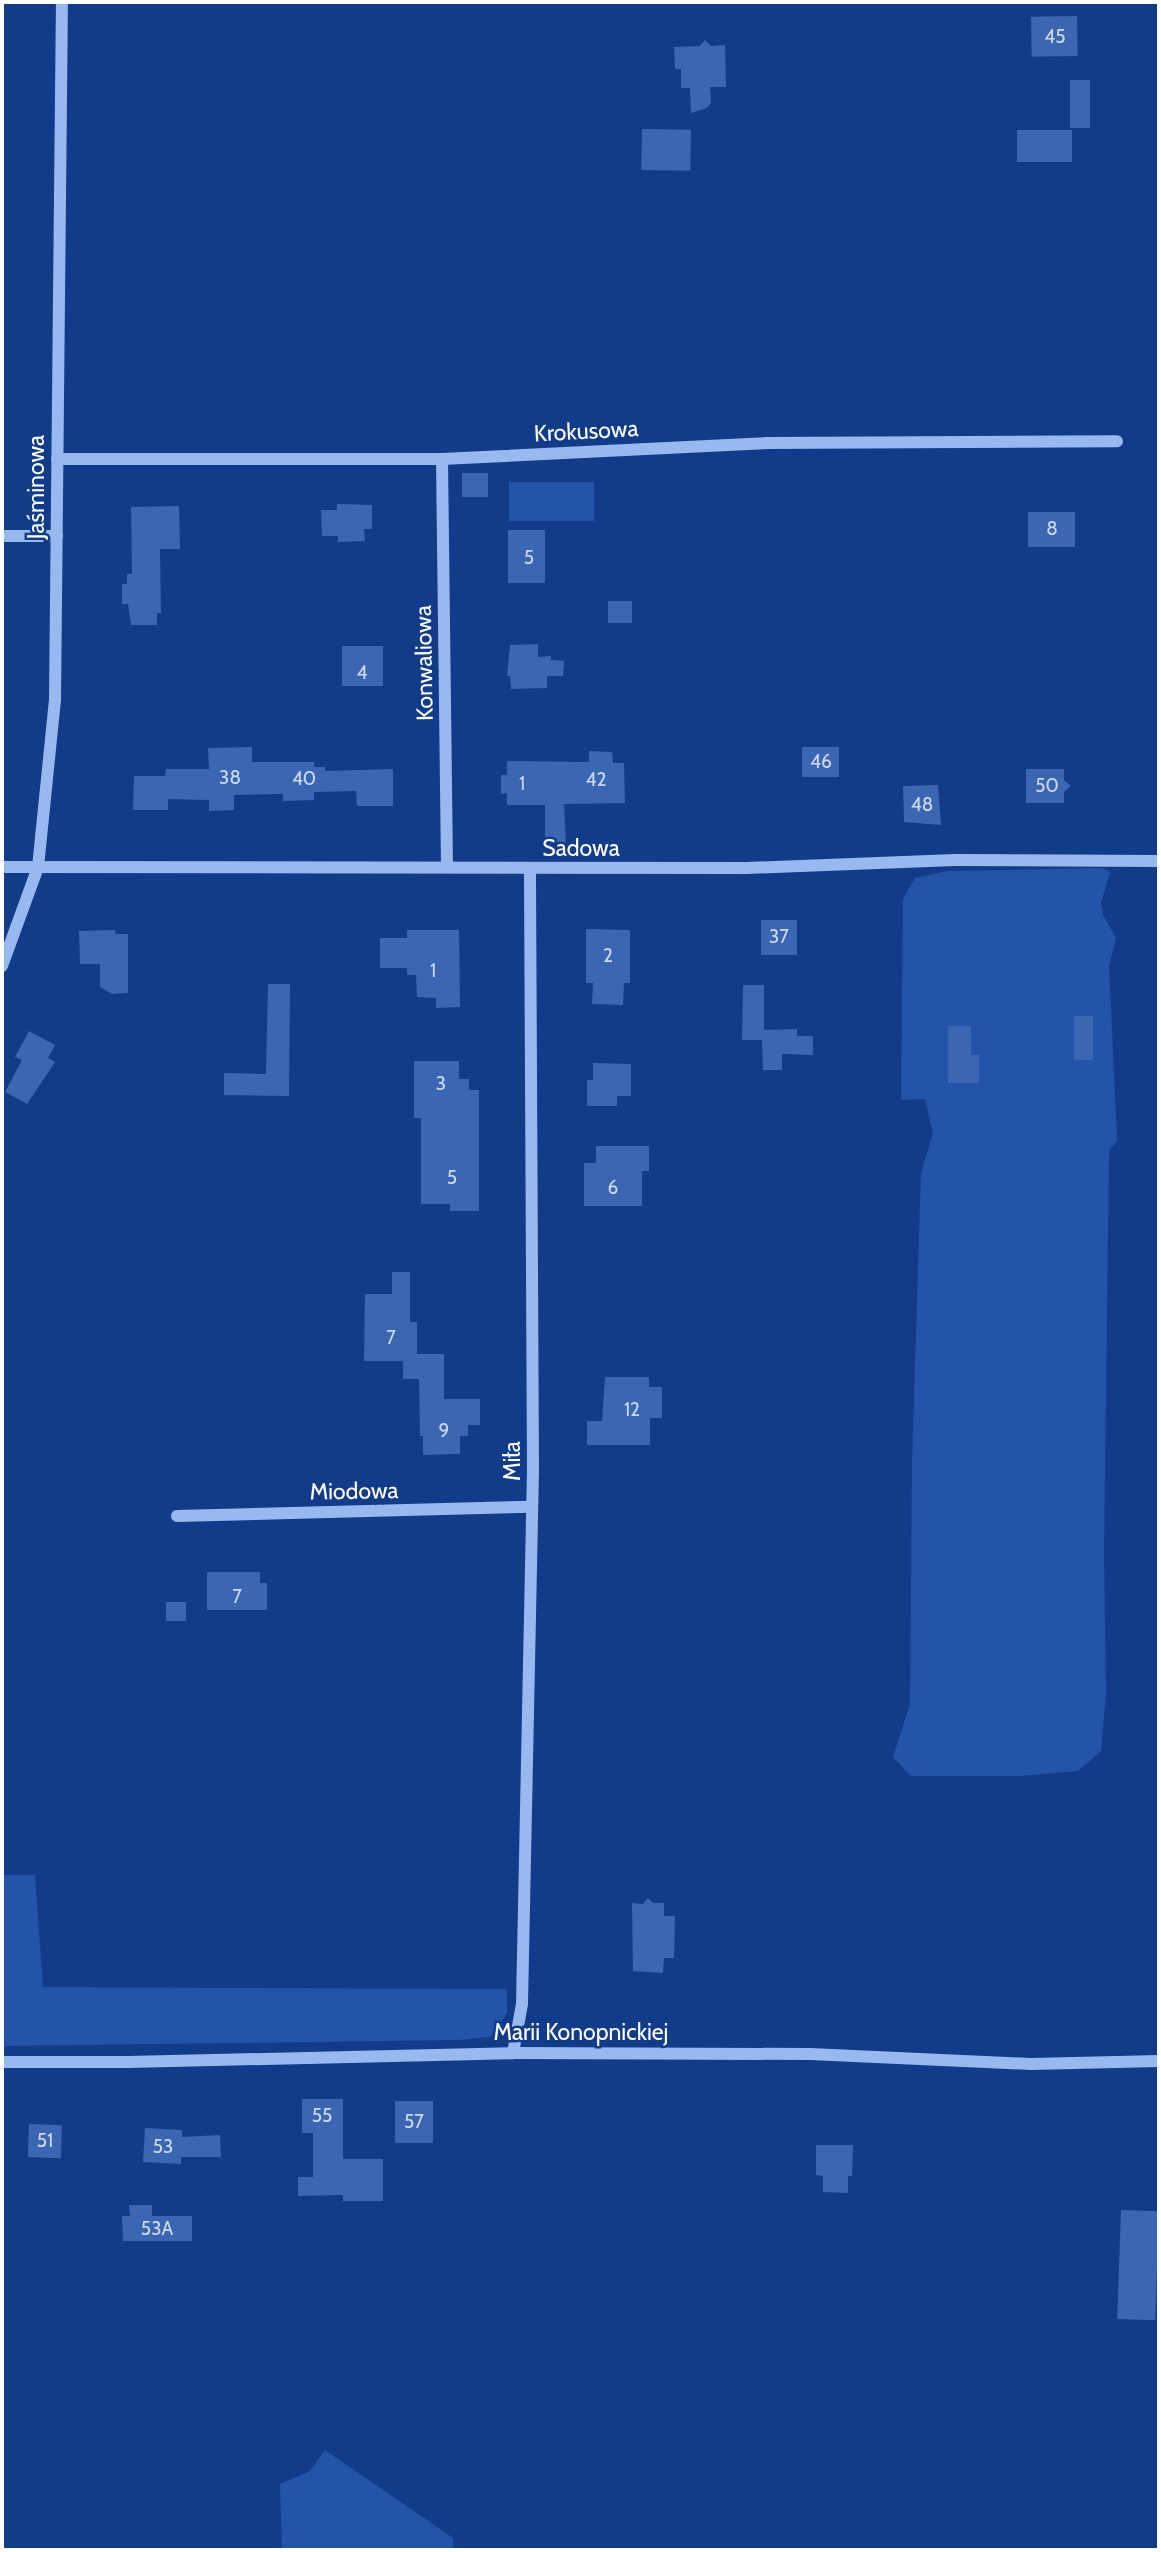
<!DOCTYPE html>
<meta charset="utf-8">
<style>
body{margin:0}
#map{position:relative;width:1161px;height:2552px;overflow:hidden;background:#123c89;font-family:Cabin,sans-serif}
div>[style]{position:absolute}
.green>*{inset:0;background:#2454a8;transform-origin:0 0}
.building>*{inset:0;background:#3b66b3;transform-origin:0 0}
.minor>*{height:12px;margin:-6px;padding:0 6px;transform-origin:6px;border-radius:6px;background:#98b8f0}
span{translate:-50% -50%;white-space:nowrap;text-align:center;line-height:1.15;-webkit-text-stroke:5px #123c89;paint-order:stroke}
.number-label{font-size:19px;color:#ced9ec}
.number-label span{-webkit-text-stroke-width:0}
.street-label{font-size:23px;color:#fff}
.frame{position:absolute;inset:0;border:4px solid #fff;pointer-events:none}
</style>
<div id="map">
<div class="green">
<div style="left:594px;top:482px;width:39px;height:85px;rotate:90deg"></div>
<div style="clip-path:polygon(1101px 868px,1110px 872px,1101px 903px,1103px 915px,1116px 938px,1109px 966px,1117px 1140px,1109px 1151px,1104px 1554px,1106px 1693px,1101px 1751px,1078px 1771px,1019px 1776px,911px 1776px,893px 1757px,910px 1704px,912px 1462px,921px 1173px,933px 1133px,925px 1099px,901px 1100px,903px 899px,915px 878px,948px 871px)"></div>
<div style="clip-path:polygon(2px 1875px,35px 1875px,43px 1987px,507px 1989px,507px 2013px,490px 2037px,458px 2040px,2px 2046px)"></div>
<div style="clip-path:polygon(325px 2450px,453px 2538px,453px 2550px,282px 2550px,280px 2484px,310px 2471px)"></div>
</div>
<div class="building">
<div style="left:1077px;top:16px;width:40px;height:46px;rotate:89deg"></div>
<div style="clip-path:polygon(705px 40px,711px 46px,725px 45px,726px 87px,710px 87px,711px 103px,707px 108px,691px 113px,690px 88px,681px 88px,681px 69px,675px 69px,674px 47px,700px 46px)"></div>
<div style="left:1070px;top:80px;width:20px;height:48px"></div>
<div style="left:642px;top:129px;width:49px;height:41px;rotate:1deg"></div>
<div style="left:1017px;top:130px;width:55px;height:32px"></div>
<div style="left:488px;top:473px;width:24px;height:26px;rotate:90deg"></div>
<div style="clip-path:polygon(337px 504px,372px 505px,372px 529px,364px 529px,365px 541px,338px 542px,338px 536px,322px 536px,321px 510px,337px 510px)"></div>
<div style="clip-path:polygon(179px 506px,180px 549px,160px 549px,161px 613px,157px 613px,157px 625px,131px 625px,128px 604px,122px 604px,122px 584px,127px 584px,127px 574px,132px 574px,131px 507px)"></div>
<div style="left:1028px;top:512px;width:47px;height:35px"></div>
<div style="left:508px;top:530px;width:37px;height:53px"></div>
<div style="left:608px;top:601px;width:24px;height:22px"></div>
<div style="clip-path:polygon(538px 644px,538px 657px,551px 656px,551px 660px,564px 661px,563px 676px,547px 676px,547px 688px,511px 689px,510px 676px,507px 676px,510px 645px)"></div>
<div style="left:342px;top:646px;width:41px;height:40px"></div>
<div style="clip-path:polygon(252px 747px,252px 762px,314px 762px,314px 767px,325px 767px,325px 771px,393px 769px,393px 806px,357px 806px,356px 791px,314px 792px,314px 800px,283px 801px,283px 794px,234px 795px,234px 810px,209px 811px,209px 800px,168px 799px,168px 810px,133px 810px,134px 776px,165px 776px,166px 769px,209px 769px,208px 748px)"></div>
<div style="left:802px;top:747px;width:37px;height:30px"></div>
<div style="clip-path:polygon(589px 751px,612px 752px,613px 763px,624px 763px,625px 803px,564px 804px,566px 844px,545px 844px,545px 805px,507px 805px,507px 793px,501px 794px,501px 775px,507px 775px,507px 761px,589px 762px)"></div>
<div style="clip-path:polygon(1026px 769px,1064px 769px,1064px 780px,1071px 786px,1064px 792px,1064px 803px,1026px 803px)"></div>
<div style="clip-path:polygon(938px 785px,941px 825px,904px 822px,903px 786px)"></div>
<div style="left:761px;top:920px;width:36px;height:35px"></div>
<div style="clip-path:polygon(586px 929px,630px 930px,630px 983px,624px 983px,623px 1005px,592px 1004px,593px 983px,586px 983px)"></div>
<div style="clip-path:polygon(115px 930px,115px 934px,128px 934px,128px 993px,112px 994px,100px 987px,100px 964px,80px 964px,79px 931px)"></div>
<div style="clip-path:polygon(407px 930px,459px 930px,460px 1007px,436px 1008px,436px 998px,417px 997px,416px 975px,407px 975px,407px 968px,380px 968px,380px 938px,407px 938px)"></div>
<div style="clip-path:polygon(268px 984px,290px 984px,289px 1096px,224px 1095px,224px 1073px,266px 1074px)"></div>
<div style="clip-path:polygon(743px 985px,764px 985px,764px 1030px,797px 1029px,797px 1036px,813px 1036px,813px 1055px,782px 1054px,782px 1070px,763px 1070px,762px 1040px,742px 1040px)"></div>
<div style="left:1074px;top:1016px;width:19px;height:44px"></div>
<div style="clip-path:polygon(948px 1026px,971px 1026px,971px 1055px,979px 1055px,979px 1083px,948px 1083px)"></div>
<div style="clip-path:polygon(29px 1031px,55px 1045px,48px 1058px,55px 1062px,27px 1104px,5px 1092px,22px 1060px,15px 1057px)"></div>
<div style="clip-path:polygon(414px 1061px,459px 1061px,459px 1079px,469px 1079px,469px 1090px,479px 1090px,479px 1211px,450px 1211px,450px 1204px,421px 1204px,421px 1118px,414px 1118px)"></div>
<div style="clip-path:polygon(593px 1063px,631px 1064px,631px 1096px,617px 1096px,617px 1106px,587px 1106px,587px 1080px,593px 1080px)"></div>
<div style="clip-path:polygon(596px 1146px,649px 1146px,649px 1171px,642px 1171px,642px 1206px,584px 1206px,584px 1163px,596px 1163px)"></div>
<div style="clip-path:polygon(392px 1272px,410px 1272px,410px 1322px,417px 1322px,417px 1354px,444px 1354px,444px 1399px,480px 1399px,480px 1425px,468px 1425px,468px 1436px,460px 1436px,460px 1454px,423px 1455px,423px 1436px,420px 1436px,419px 1379px,403px 1379px,403px 1361px,364px 1361px,365px 1294px,392px 1294px)"></div>
<div style="clip-path:polygon(605px 1377px,649px 1377px,649px 1387px,662px 1387px,662px 1418px,650px 1418px,650px 1445px,587px 1445px,587px 1421px,602px 1421px)"></div>
<div style="clip-path:polygon(207px 1572px,260px 1572px,260px 1583px,267px 1583px,267px 1610px,207px 1610px)"></div>
<div style="left:166px;top:1602px;width:20px;height:19px"></div>
<div style="clip-path:polygon(648px 1898px,653px 1903px,664px 1903px,664px 1916px,675px 1916px,674px 1958px,664px 1958px,663px 1973px,633px 1971px,632px 1903px,643px 1904px)"></div>
<div style="clip-path:polygon(302px 2099px,343px 2099px,343px 2159px,383px 2159px,383px 2201px,343px 2201px,343px 2195px,298px 2196px,298px 2177px,313px 2177px,313px 2133px,302px 2133px)"></div>
<div style="left:395px;top:2101px;width:38px;height:42px"></div>
<div style="left:29px;top:2124px;width:33px;height:33px;rotate:2deg"></div>
<div style="clip-path:polygon(145px 2128px,182px 2130px,182px 2137px,220px 2135px,221px 2157px,181px 2157px,181px 2164px,143px 2162px)"></div>
<div style="clip-path:polygon(816px 2145px,853px 2145px,852px 2176px,848px 2176px,848px 2193px,823px 2192px,823px 2176px,816px 2175px)"></div>
<div style="clip-path:polygon(129px 2205px,152px 2205px,152px 2216px,192px 2216px,192px 2241px,123px 2241px,122px 2216px,130px 2216px)"></div>
<div style="left:1121px;top:2210px;width:38px;height:109px;rotate:2deg"></div>
</div>
<div class="minor">
<div style="left:57px;top:459px;width:385px"></div>
<div style="left:442px;top:459px;width:324px;rotate:-2.8deg"></div>
<div style="left:766px;top:443px;width:351px;rotate:-0.3deg"></div>
<div style="left:442px;top:459px;width:408px;rotate:89.3deg"></div>
<div style="left:2px;top:536px;width:55px"></div>
<div style="left:2px;top:867px;width:745px;rotate:0.08deg"></div>
<div style="left:747px;top:868px;width:208px;rotate:-2.2deg"></div>
<div style="left:955px;top:860px;width:204px;rotate:0.3deg"></div>
<div style="left:2px;top:966px;width:105px;rotate:-70deg"></div>
<div style="left:38px;top:867px;width:168px;rotate:-84.2deg"></div>
<div style="left:55px;top:700px;width:698px;rotate:-89.43deg"></div>
<div style="left:177px;top:1516px;width:355px;rotate:-1.5deg"></div>
<div style="left:513px;top:2053px;width:50px;rotate:-79.6deg"></div>
<div style="left:522px;top:2004px;width:533px;rotate:-88.82deg"></div>
<div style="left:533px;top:1471px;width:602px;rotate:-90.29deg"></div>
<div style="left:2px;top:2062px;width:126px"></div>
<div style="left:128px;top:2062px;width:385px;rotate:-1.3deg"></div>
<div style="left:513px;top:2053px;width:297px;rotate:0.2deg"></div>
<div style="left:810px;top:2054px;width:221px;rotate:2.6deg"></div>
<div style="left:1031px;top:2064px;width:128px;rotate:-1.3deg"></div>
</div>
<div class="number-label">
<span style="left:1055px;top:37px">45</span>
<span style="left:1052px;top:529px">8</span>
<span style="left:529px;top:558px">5</span>
<span style="left:362px;top:673px">4</span>
<span style="left:821px;top:762px">46</span>
<span style="left:230px;top:778px">38</span>
<span style="left:304px;top:779px">40</span>
<span style="left:596px;top:780px">42</span>
<span style="left:522px;top:784px">1</span>
<span style="left:1047px;top:786px">50</span>
<span style="left:922px;top:805px">48</span>
<span style="left:779px;top:937px">37</span>
<span style="left:608px;top:956px">2</span>
<span style="left:433px;top:971px">1</span>
<span style="left:441px;top:1084px">3</span>
<span style="left:452px;top:1178px">5</span>
<span style="left:613px;top:1188px">6</span>
<span style="left:391px;top:1338px">7</span>
<span style="left:632px;top:1410px">12</span>
<span style="left:444px;top:1431px">9</span>
<span style="left:237px;top:1597px">7</span>
<span style="left:322px;top:2116px">55</span>
<span style="left:414px;top:2122px">57</span>
<span style="left:45px;top:2141px">51</span>
<span style="left:163px;top:2147px">53</span>
<span style="left:157px;top:2229px">53A</span>
</div>
<div class="street-label">
<span style="left:586px;top:431px;rotate:-3deg">Krokusowa</span>
<span style="left:36px;top:487px;rotate:-90deg">Jaśminowa</span>
<span style="left:424px;top:663px;rotate:-91deg">Konwaliowa</span>
<span style="left:581px;top:848px">Sadowa</span>
<span style="left:512px;top:1461px;rotate:-90deg">Miła</span>
<span style="left:354px;top:1491px;rotate:-1deg">Miodowa</span>
<span style="left:581px;top:2032px">Marii Konopnickiej</span>
</div>
<div class="frame"></div>
</div>
